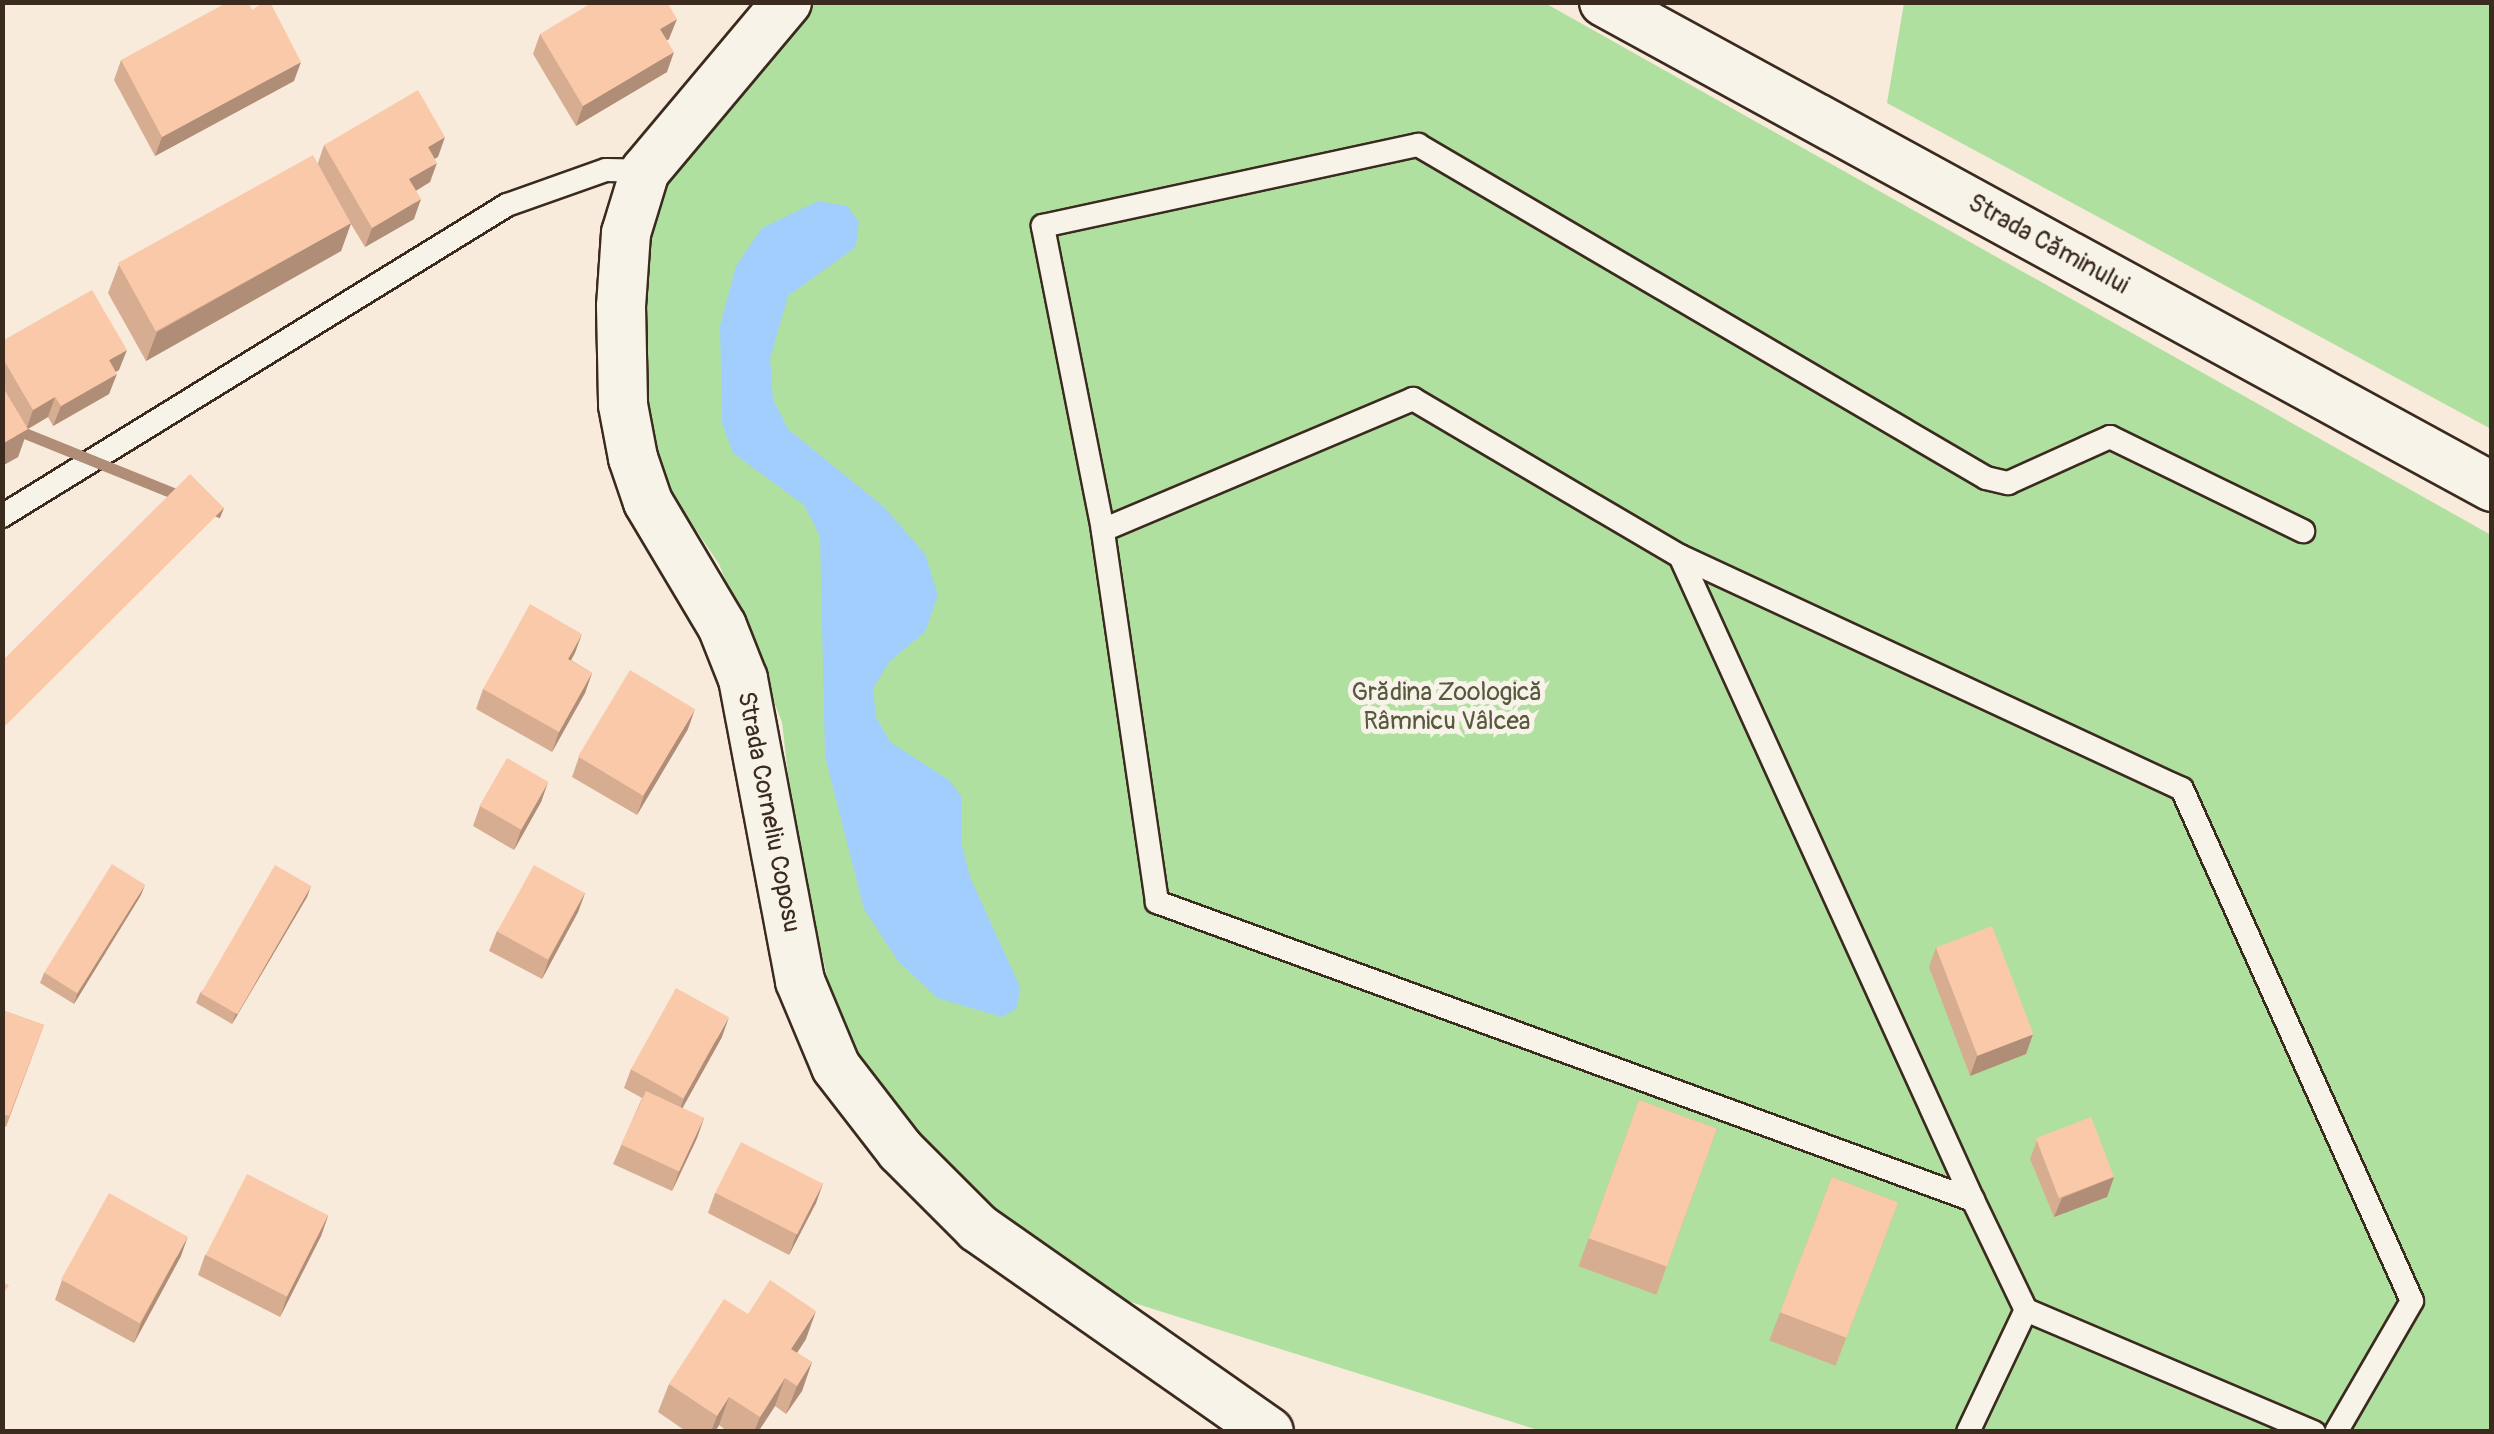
<!DOCTYPE html>
<meta charset="utf-8">
<style>
body{margin:0}
#map{position:relative;width:2494px;height:1434px;overflow:hidden;background:#f8ebdc;font-family:Pangolin,sans-serif}
div>[style]{position:absolute}
.green>*{inset:0;background:#b0e0a0}
.water>*{inset:0;background:#a1cefc}
.roads{filter:drop-shadow(2px 0 #3b2a1e) drop-shadow(-2px 0 #3b2a1e) drop-shadow(0 2px #3b2a1e) drop-shadow(0 -2px #3b2a1e)}
.service>*{height:22px;margin:-11px;padding:0 11px;transform-origin:11px;border-radius:11px;background:#f7f3e8}
.minor>*{height:48px;margin:-24px;padding:0 24px;transform-origin:24px;border-radius:24px;background:#f7f3e8}
.wall>*{inset:0;background:#d7ad92;transform-origin:0 0}
.shaded-wall>*{inset:0;background:#af8d77;transform-origin:0 0}
.building>*{inset:0;background:#fac9aa;transform-origin:0 0}
span{translate:-50% -50%;white-space:nowrap;text-align:center;line-height:1.15;-webkit-text-stroke:10px #f7f3e8;paint-order:stroke}
.street-label{font-size:25px;color:#3b2a1e}
.park-label{font-size:25px;color:#58583e}
.frame{position:absolute;inset:0;border:5px solid #3b2a1e;pointer-events:none}
</style>
<div id="map">
<div class="green">
<div style="clip-path:polygon(806px 3px,1545px 3px,2491px 535px,2491px 1431px,1541px 1431px,1115px 1297px,972px 1198px,839px 1030px,794px 828px,782px 722px,719px 564px,650px 462px,644px 214px)"></div>
<div style="clip-path:polygon(1904px 3px,2491px 3px,2491px 429px,1887px 103px)"></div>
</div>
<div class="water">
<div style="clip-path:polygon(818px 201px,847px 206px,859px 222px,856px 247px,788px 296px,770px 359px,773px 399px,788px 429px,884px 507px,925px 554px,938px 595px,925px 632px,890px 661px,873px 688px,876px 717px,890px 742px,949px 780px,961px 796px,961px 842px,970px 877px,1020px 987px,1017px 1008px,1002px 1017px,937px 998px,898px 961px,864px 909px,825px 756px,820px 536px,804px 505px,733px 453px,722px 423px,720px 326px,736px 266px,762px 228px)"></div>
</div>
<div class="roads">
<div class="service">
<div style="left:2px;top:516px;width:593px;rotate:-31.63deg"></div>
<div style="left:507px;top:205px;width:105px;rotate:-19.5deg"></div>
<div style="left:606px;top:170px;width:39px;rotate:1deg"></div>
<div style="left:1103px;top:530px;width:337px;rotate:-22.9deg"></div>
<div style="left:1413px;top:399px;width:310px;rotate:30.5deg"></div>
<div style="left:1680px;top:556px;width:708px;rotate:65.54deg"></div>
<div style="left:1680px;top:556px;width:553px;rotate:24.9deg"></div>
<div style="left:2182px;top:789px;width:561px;rotate:65.81deg"></div>
<div style="left:2412px;top:1301px;width:151px;rotate:120.1deg"></div>
<div style="left:2026px;top:1310px;width:313px;rotate:23deg"></div>
<div style="left:1968px;top:1432px;width:135px;rotate:-64.6deg"></div>
<div style="left:2026px;top:1310px;width:122px;rotate:-115.7deg"></div>
<div style="left:1973px;top:1200px;width:869px;rotate:-159.94deg"></div>
<div style="left:1157px;top:902px;width:376px;rotate:-98.3deg"></div>
<div style="left:1103px;top:530px;width:310px;rotate:-101.2deg"></div>
<div style="left:1043px;top:226px;width:384px;rotate:-12.2deg"></div>
<div style="left:1418px;top:145px;width:658px;rotate:30.38deg"></div>
<div style="left:1986px;top:478px;width:23px;rotate:13deg"></div>
<div style="left:2008px;top:483px;width:112px;rotate:-24.3deg"></div>
<div style="left:2110px;top:437px;width:215px;rotate:26deg"></div>
</div>
<div class="minor">
<div style="left:787px;top:2px;width:221px;rotate:130deg"></div>
<div style="left:645px;top:171px;width:65px;rotate:107deg"></div>
<div style="left:626px;top:233px;width:73px;rotate:93.9deg"></div>
<div style="left:621px;top:306px;width:99px;rotate:88.8deg"></div>
<div style="left:623px;top:405px;width:54px;rotate:79.3deg"></div>
<div style="left:633px;top:458px;width:46px;rotate:71.2deg"></div>
<div style="left:648px;top:502px;width:144px;rotate:59.2deg"></div>
<div style="left:722px;top:626px;width:57px;rotate:68.4deg"></div>
<div style="left:743px;top:679px;width:307px;rotate:79.3deg"></div>
<div style="left:800px;top:981px;width:93px;rotate:67.3deg"></div>
<div style="left:836px;top:1067px;width:106px;rotate:52.3deg"></div>
<div style="left:901px;top:1151px;width:109px;rotate:45deg"></div>
<div style="left:978px;top:1228px;width:355px;rotate:35deg"></div>
<div style="left:1604px;top:2px;width:1012px;rotate:28.64deg"></div>
</div>
</div>
<div class="wall">
<div style="clip-path:polygon(540px 34px,669px 39px,667px 40px,667px 72px,576px 126px,533px 54px)"></div>
<div style="clip-path:polygon(121px 60px,294px 81px,155px 156px,114px 80px)"></div>
<div style="clip-path:polygon(324px 145px,438px 157px,435px 158px,430px 182px,416px 191px,414px 219px,365px 247px,351px 224px,341px 251px,146px 361px,108px 293px,119px 264px,318px 163px)"></div>
<div style="clip-path:polygon(2px 341px,119px 370px,115px 372px,109px 394px,53px 426px,48px 417px,28px 429px,18px 457px,2px 466px)"></div>
<div style="clip-path:polygon(575px 653px,571px 660px,592px 673px,585px 693px,552px 752px,476px 709px,483px 689px)"></div>
<div style="clip-path:polygon(688px 729px,637px 815px,572px 777px,579px 757px)"></div>
<div style="clip-path:polygon(548px 782px,541px 802px,514px 850px,473px 826px,480px 806px)"></div>
<div style="clip-path:polygon(311px 886px,307px 897px,232px 1024px,196px 1003px,200px 993px)"></div>
<div style="clip-path:polygon(585px 893px,578px 912px,542px 979px,489px 951px,497px 931px)"></div>
<div style="clip-path:polygon(141px 895px,74px 1004px,40px 983px,44px 973px)"></div>
<div style="clip-path:polygon(1936px 947px,2033px 1034px,2026px 1054px,1970px 1076px,1929px 967px)"></div>
<div style="clip-path:polygon(2px 1010px,44px 1025px,6px 1127px,2px 1125px)"></div>
<div style="clip-path:polygon(722px 1037px,682px 1108px,704px 1118px,697px 1138px,672px 1191px,613px 1164px,642px 1098px,624px 1088px,631px 1069px)"></div>
<div style="left:1639px;top:1100px;width:83px;height:177px;rotate:20deg"></div>
<div style="clip-path:polygon(2037px 1140px,2114px 1177px,2107px 1197px,2054px 1217px,2030px 1159px)"></div>
<div style="left:1832px;top:1177px;width:71px;height:175px;rotate:21deg"></div>
<div style="clip-path:polygon(823px 1183px,816px 1203px,789px 1255px,708px 1213px,715px 1193px)"></div>
<div style="clip-path:polygon(328px 1216px,321px 1236px,280px 1317px,198px 1275px,205px 1255px)"></div>
<div style="clip-path:polygon(181px 1256px,134px 1343px,55px 1300px,62px 1280px)"></div>
<div style="clip-path:polygon(748px 1314px,806px 1339px,797px 1353px,812px 1362px,802px 1391px,786px 1414px,775px 1406px,758px 1432px,728px 1432px,719px 1425px,715px 1432px,687px 1432px,658px 1412px,669px 1384px)"></div>
</div>
<div class="shaded-wall">
<div style="clip-path:polygon(677px 19px,669px 39px,653px 49px,660px 29px)"></div>
<div style="clip-path:polygon(674px 52px,667px 72px,576px 126px,583px 106px)"></div>
<div style="clip-path:polygon(301px 62px,294px 81px,155px 156px,162px 137px)"></div>
<div style="clip-path:polygon(445px 137px,438px 157px,420px 167px,428px 147px)"></div>
<div style="clip-path:polygon(437px 163px,430px 182px,402px 199px,409px 179px)"></div>
<div style="clip-path:polygon(421px 199px,414px 219px,365px 247px,372px 228px)"></div>
<div style="clip-path:polygon(351px 223px,341px 251px,146px 361px,157px 332px)"></div>
<div style="clip-path:polygon(127px 350px,119px 370px,102px 380px,109px 360px)"></div>
<div style="clip-path:polygon(117px 374px,109px 394px,53px 426px,61px 406px)"></div>
<div style="clip-path:polygon(55px 397px,48px 417px,26px 430px,33px 410px)"></div>
<div style="clip-path:polygon(28px 429px,18px 457px,2px 466px,2px 444px)"></div>
<div style="left:224px;top:508px;width:11px;height:313px;rotate:112deg"></div>
<div style="clip-path:polygon(582px 634px,575px 653px,561px 678px,568px 659px)"></div>
<div style="clip-path:polygon(592px 673px,585px 693px,552px 752px,559px 732px)"></div>
<div style="clip-path:polygon(695px 709px,688px 729px,637px 815px,644px 795px)"></div>
<div style="clip-path:polygon(548px 782px,541px 802px,514px 850px,521px 830px)"></div>
<div style="clip-path:polygon(145px 885px,141px 895px,74px 1004px,77px 994px)"></div>
<div style="clip-path:polygon(311px 886px,307px 897px,232px 1024px,236px 1013px)"></div>
<div style="clip-path:polygon(585px 893px,578px 912px,542px 979px,549px 959px)"></div>
<div style="clip-path:polygon(729px 1017px,722px 1037px,677px 1118px,684px 1098px)"></div>
<div style="clip-path:polygon(2033px 1034px,2026px 1054px,1970px 1076px,1977px 1056px)"></div>
<div style="clip-path:polygon(704px 1118px,697px 1138px,672px 1191px,679px 1171px)"></div>
<div style="clip-path:polygon(2114px 1177px,2107px 1197px,2054px 1217px,2062px 1198px)"></div>
<div style="clip-path:polygon(823px 1183px,816px 1203px,789px 1255px,796px 1235px)"></div>
<div style="clip-path:polygon(328px 1216px,321px 1236px,280px 1317px,287px 1297px)"></div>
<div style="clip-path:polygon(188px 1236px,181px 1256px,134px 1343px,141px 1323px)"></div>
<div style="clip-path:polygon(816px 1311px,806px 1339px,781px 1377px,791px 1349px)"></div>
<div style="clip-path:polygon(812px 1362px,802px 1391px,786px 1414px,797px 1386px)"></div>
<div style="clip-path:polygon(785px 1378px,775px 1406px,758px 1432px,754px 1432px,760px 1417px)"></div>
<div style="clip-path:polygon(729px 1397px,719px 1425px,715px 1432px,711px 1432px,717px 1416px)"></div>
</div>
<div class="building">
<div style="clip-path:polygon(228px 2px,248px 2px,252px 10px,264px 2px,270px 2px,301px 62px,162px 137px,121px 60px)"></div>
<div style="clip-path:polygon(593px 2px,667px 2px,677px 19px,660px 29px,674px 52px,583px 106px,540px 34px)"></div>
<div style="clip-path:polygon(418px 90px,445px 137px,428px 147px,437px 163px,409px 179px,421px 199px,372px 228px,324px 145px)"></div>
<div style="left:313px;top:155px;width:78px;height:223px;rotate:61deg"></div>
<div style="clip-path:polygon(92px 290px,127px 350px,109px 360px,117px 374px,61px 406px,55px 397px,33px 410px,2px 357px,2px 341px)"></div>
<div style="clip-path:polygon(2px 386px,28px 429px,2px 444px)"></div>
<div style="clip-path:polygon(190px 474px,224px 508px,2px 729px,2px 661px)"></div>
<div style="clip-path:polygon(530px 604px,582px 634px,568px 659px,592px 673px,559px 732px,483px 689px)"></div>
<div style="left:630px;top:670px;width:76px;height:101px;rotate:31deg"></div>
<div style="left:507px;top:758px;width:48px;height:55px;rotate:30deg"></div>
<div style="left:112px;top:864px;width:39px;height:128px;rotate:32deg"></div>
<div style="left:275px;top:865px;width:42px;height:148px;rotate:30deg"></div>
<div style="left:534px;top:865px;width:58px;height:76px;rotate:29deg"></div>
<div style="left:1992px;top:926px;width:116px;height:60px;rotate:69deg"></div>
<div style="left:676px;top:988px;width:60px;height:93px;rotate:29deg"></div>
<div style="clip-path:polygon(2px 1010px,44px 1025px,9px 1116px,2px 1114px)"></div>
<div style="left:646px;top:1091px;width:64px;height:59px;rotate:25deg"></div>
<div style="left:1639px;top:1100px;width:83px;height:147px;rotate:20deg"></div>
<div style="left:2091px;top:1117px;width:64px;height:59px;rotate:69deg"></div>
<div style="left:741px;top:1142px;width:92px;height:57px;rotate:27deg"></div>
<div style="left:247px;top:1174px;width:91px;height:91px;rotate:27deg"></div>
<div style="left:1832px;top:1177px;width:71px;height:145px;rotate:21deg"></div>
<div style="left:109px;top:1193px;width:90px;height:99px;rotate:29deg"></div>
<div style="clip-path:polygon(770px 1280px,816px 1311px,791px 1349px,812px 1362px,797px 1386px,785px 1378px,760px 1417px,729px 1397px,717px 1416px,669px 1384px,724px 1299px,748px 1314px)"></div>
<div style="clip-path:polygon(2px 1282px,9px 1285px,2px 1296px)"></div>
</div>
<div class="street-label">
<span style="left:2048px;top:245px;rotate:29deg">Strada Căminului</span>
<span style="left:768px;top:812px;rotate:79deg">Strada Corneliu Coposu</span>
</div>
<div class="park-label">
<span style="left:1447px;top:708px">Grădina Zoologică<br>Râmnicu Vâlcea</span>
</div>
<div class="frame"></div>
</div>
